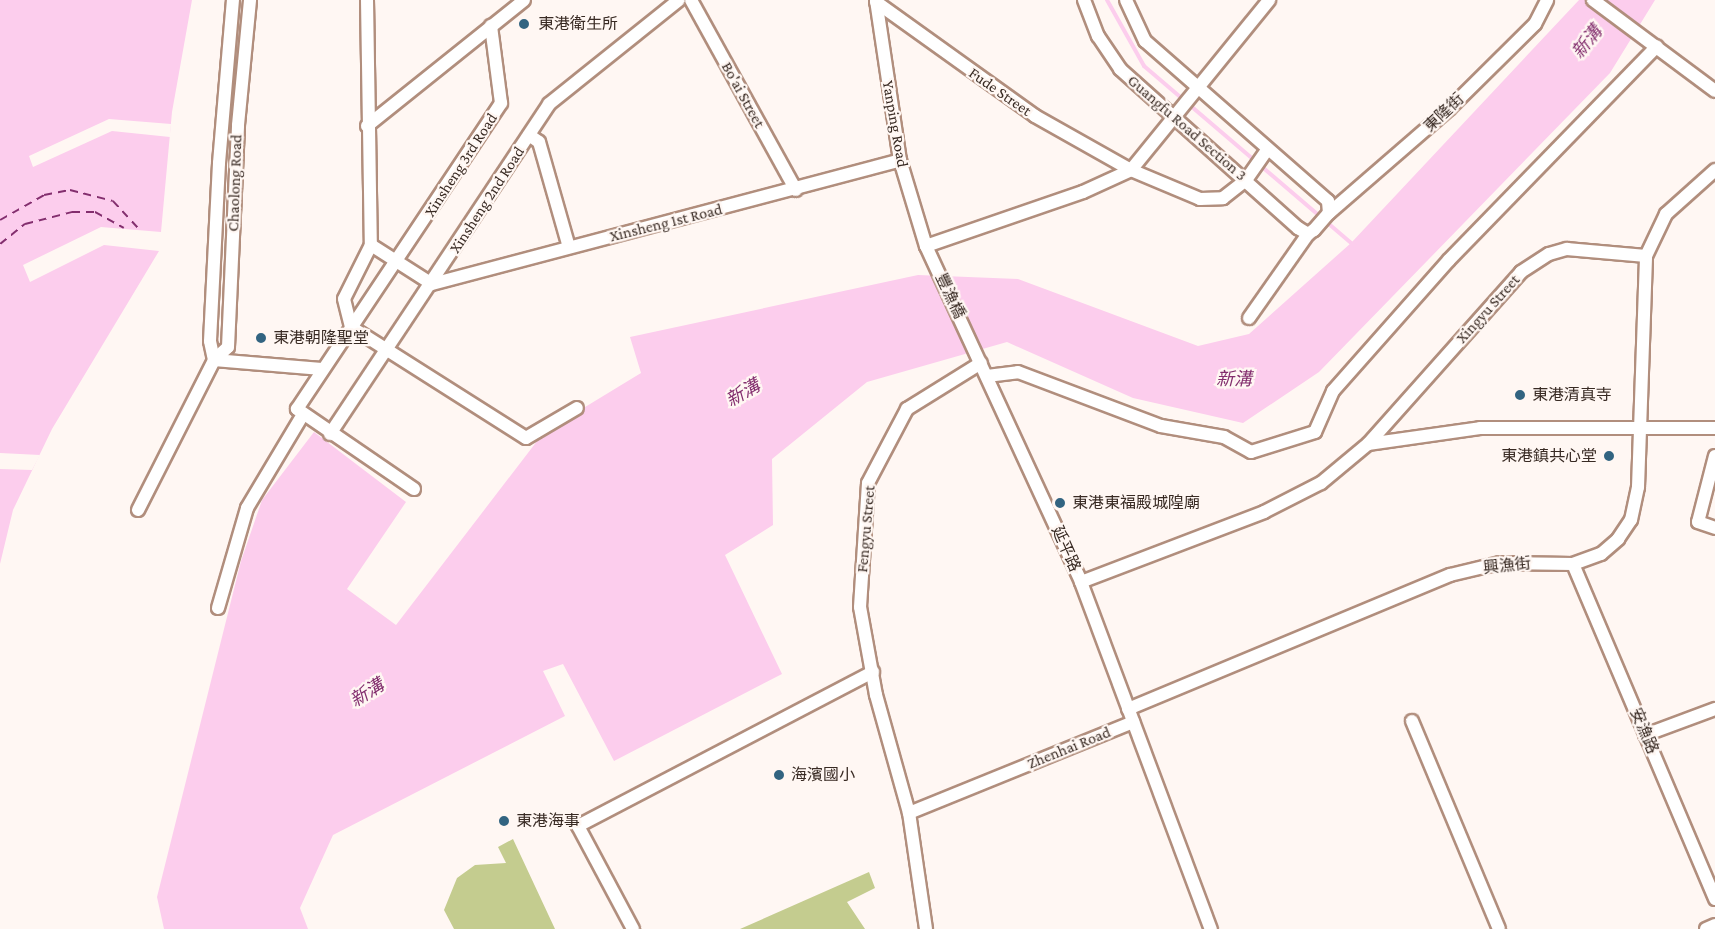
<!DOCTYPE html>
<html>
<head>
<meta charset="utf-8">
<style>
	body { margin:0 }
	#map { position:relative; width:1715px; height:929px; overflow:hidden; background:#fff7f3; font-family:"Crimson Pro","Noto Sans TC",serif }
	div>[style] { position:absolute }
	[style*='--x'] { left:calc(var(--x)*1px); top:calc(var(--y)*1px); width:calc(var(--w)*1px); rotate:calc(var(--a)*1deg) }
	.green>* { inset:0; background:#c4cc8f }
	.water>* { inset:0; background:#fccded }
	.pier>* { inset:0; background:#fff7f3 }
	.stream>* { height:4px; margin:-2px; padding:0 2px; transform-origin:2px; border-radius:2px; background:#fccded }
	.ferry>* { height:1.5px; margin-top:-0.75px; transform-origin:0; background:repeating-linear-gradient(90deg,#832e6e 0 8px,transparent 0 14px) }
	.roads { filter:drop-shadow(2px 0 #b18e7d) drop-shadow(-2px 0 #b18e7d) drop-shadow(0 2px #b18e7d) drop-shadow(0 -2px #b18e7d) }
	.minor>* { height:12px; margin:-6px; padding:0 6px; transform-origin:6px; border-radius:6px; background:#fff }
	.dots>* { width:16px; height:16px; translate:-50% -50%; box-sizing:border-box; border:3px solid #fff7f3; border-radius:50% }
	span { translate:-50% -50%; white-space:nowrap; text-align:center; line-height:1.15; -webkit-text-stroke:4.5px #fff7f3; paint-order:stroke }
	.poi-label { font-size:16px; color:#382a23 }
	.left { translate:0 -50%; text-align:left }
	.right { translate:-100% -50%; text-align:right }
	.street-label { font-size:16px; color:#382a23 }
	.water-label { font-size:18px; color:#832e6e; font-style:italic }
</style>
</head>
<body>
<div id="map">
	<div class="green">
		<i style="clip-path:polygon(513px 839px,555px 929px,454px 929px,444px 910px,457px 878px,475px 865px,506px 863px,498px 847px)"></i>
		<i style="clip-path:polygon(869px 872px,875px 888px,847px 902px,865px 929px,740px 929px)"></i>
	</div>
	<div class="water">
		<i style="clip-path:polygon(0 0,192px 0,172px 112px,161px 232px,101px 227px,23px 265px,30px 282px,104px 245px,159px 251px,52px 429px,13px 510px,0 564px)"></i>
		<i style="clip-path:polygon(1579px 0,1655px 0,1610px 73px,1319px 372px,1243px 423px,1133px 398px,1007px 342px,867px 382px,772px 459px,773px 525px,725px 555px,782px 674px,614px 761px,563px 664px,543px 671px,565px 716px,333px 835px,300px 908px,308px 929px,164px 929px,157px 897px,241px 561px,262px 500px,314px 432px,406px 502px,347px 589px,396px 625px,544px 432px,641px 373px,630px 337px,918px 275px,1018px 279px,1198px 346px,1249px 334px,1351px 243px)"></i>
	</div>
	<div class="pier">
		<i style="clip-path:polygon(109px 119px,171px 124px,170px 137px,112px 131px,33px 167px,29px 156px)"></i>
		<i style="clip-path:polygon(0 453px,40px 455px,32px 470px,0 469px)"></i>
	</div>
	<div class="stream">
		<i style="--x:1107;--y:0;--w:76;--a:60.7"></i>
		<i style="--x:1144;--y:66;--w:277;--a:40.5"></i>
	</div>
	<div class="ferry">
		<i style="--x:0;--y:220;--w:51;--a:-29.6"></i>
		<i style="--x:44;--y:195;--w:26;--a:-11"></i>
		<i style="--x:70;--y:190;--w:44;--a:14.3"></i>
		<i style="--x:113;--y:201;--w:38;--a:47"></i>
		<i style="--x:0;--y:244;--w:32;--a:-39"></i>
		<i style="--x:25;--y:224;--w:49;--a:-14.3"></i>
		<i style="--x:72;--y:212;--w:23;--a:0"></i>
		<i style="--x:95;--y:212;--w:33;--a:29"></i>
	</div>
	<div class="roads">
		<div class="minor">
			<i style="--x:367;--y:0;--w:245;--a:89.1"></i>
			<i style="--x:371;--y:245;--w:60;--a:116.6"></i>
			<i style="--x:344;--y:299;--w:29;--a:76"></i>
			<i style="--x:351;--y:327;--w:207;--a:32.4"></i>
			<i style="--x:526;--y:438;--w:59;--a:-30.5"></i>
			<i style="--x:691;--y:0;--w:217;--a:61.1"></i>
			<i style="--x:876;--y:0;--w:162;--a:81.5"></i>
			<i style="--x:900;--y:160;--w:90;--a:73.2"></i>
			<i style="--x:926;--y:246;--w:370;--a:65.2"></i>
			<i style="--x:1081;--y:582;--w:371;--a:69.5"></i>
			<i style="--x:1084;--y:0;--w:39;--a:69"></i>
			<i style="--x:1098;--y:36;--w:40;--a:56"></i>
			<i style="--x:1120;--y:69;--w:239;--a:41.8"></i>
			<i style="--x:1298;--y:228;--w:12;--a:31"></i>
			<i style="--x:1308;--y:234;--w:7;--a:-34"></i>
			<i style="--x:1314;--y:230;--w:23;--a:-49"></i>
			<i style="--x:1329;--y:213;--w:12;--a:-95"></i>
			<i style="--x:1328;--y:201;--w:243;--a:-138.8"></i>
			<i style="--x:1145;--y:41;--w:45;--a:-114.9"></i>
			<i style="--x:1593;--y:0;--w:152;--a:36.7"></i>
			<i style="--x:876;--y:2;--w:196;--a:35.6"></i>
			<i style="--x:1035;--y:116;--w:110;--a:29.4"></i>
			<i style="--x:1131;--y:170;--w:75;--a:22.8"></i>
			<i style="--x:1200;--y:199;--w:23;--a:-2"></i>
			<i style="--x:1223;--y:198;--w:29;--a:-38"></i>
			<i style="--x:1246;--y:180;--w:38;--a:-55"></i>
			<i style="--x:367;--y:126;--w:201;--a:-38.7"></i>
			<i style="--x:529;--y:135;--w:12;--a:35"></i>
			<i style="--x:539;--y:142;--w:109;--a:74.1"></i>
			<i style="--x:1329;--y:213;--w:159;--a:-40.9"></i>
			<i style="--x:1449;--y:109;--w:121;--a:-44.7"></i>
			<i style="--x:1535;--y:24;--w:27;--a:-63"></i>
			<i style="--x:371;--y:245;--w:72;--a:32.6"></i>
			<i style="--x:432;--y:284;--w:484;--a:-14.8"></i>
			<i style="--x:926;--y:246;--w:166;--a:-19"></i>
			<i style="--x:1083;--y:192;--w:53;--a:-24.6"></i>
			<i style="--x:1131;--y:170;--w:219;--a:-50.9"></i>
			<i style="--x:1249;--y:318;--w:103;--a:-54.9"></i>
			<i style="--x:214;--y:360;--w:19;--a:-102"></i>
			<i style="--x:210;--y:341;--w:178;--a:-87.1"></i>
			<i style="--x:219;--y:163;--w:164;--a:-85.1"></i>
			<i style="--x:214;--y:360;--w:108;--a:4.8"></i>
			<i style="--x:987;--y:376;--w:31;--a:-7"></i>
			<i style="--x:1018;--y:372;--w:153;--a:20.7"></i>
			<i style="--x:1161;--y:426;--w:64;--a:9.9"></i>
			<i style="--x:1224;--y:437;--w:31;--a:29"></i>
			<i style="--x:1251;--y:452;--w:67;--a:-17.4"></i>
			<i style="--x:1315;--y:432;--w:45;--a:-66.3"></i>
			<i style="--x:1333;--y:391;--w:175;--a:-48.5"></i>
			<i style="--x:1449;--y:260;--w:298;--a:-45.8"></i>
			<i style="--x:330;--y:434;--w:396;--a:-56.4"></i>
			<i style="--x:549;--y:104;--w:166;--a:-38.7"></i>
			<i style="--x:1368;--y:444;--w:113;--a:-8.1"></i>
			<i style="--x:1480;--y:428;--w:235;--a:0"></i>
			<i style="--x:1715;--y:456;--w:68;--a:104.4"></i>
			<i style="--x:1698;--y:522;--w:18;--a:19"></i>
			<i style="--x:414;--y:489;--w:142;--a:-145.6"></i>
			<i style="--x:297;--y:409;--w:368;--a:-56.3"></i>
			<i style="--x:501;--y:103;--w:78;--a:-97.4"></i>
			<i style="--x:138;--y:510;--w:168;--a:-63.1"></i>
			<i style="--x:214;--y:360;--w:19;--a:-43"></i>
			<i style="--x:228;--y:347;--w:222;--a:-87.4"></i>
			<i style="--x:238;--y:125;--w:126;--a:-84.5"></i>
			<i style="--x:1573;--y:564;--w:364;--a:67"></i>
			<i style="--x:1081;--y:582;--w:196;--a:-20.9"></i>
			<i style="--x:1264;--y:512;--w:64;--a:-27"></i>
			<i style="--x:1321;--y:483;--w:61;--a:-39.7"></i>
			<i style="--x:1368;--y:444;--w:230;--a:-48.3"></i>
			<i style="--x:1521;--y:272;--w:33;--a:-33"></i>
			<i style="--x:1549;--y:254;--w:19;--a:-16"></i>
			<i style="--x:1567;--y:249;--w:79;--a:5.1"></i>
			<i style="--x:218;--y:608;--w:104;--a:-73.8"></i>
			<i style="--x:247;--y:508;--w:107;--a:-59.1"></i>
			<i style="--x:1128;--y:709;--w:349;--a:-22.6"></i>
			<i style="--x:1450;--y:575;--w:51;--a:-13.5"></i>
			<i style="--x:1500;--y:563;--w:73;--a:0.8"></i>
			<i style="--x:1573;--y:564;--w:30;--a:-20"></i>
			<i style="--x:1601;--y:554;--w:23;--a:-41"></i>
			<i style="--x:1618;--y:539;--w:23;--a:-56"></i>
			<i style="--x:1631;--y:520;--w:34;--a:-78"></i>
			<i style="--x:1638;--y:487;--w:231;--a:-88"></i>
			<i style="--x:1646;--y:256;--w:47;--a:-64.5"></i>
			<i style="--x:1666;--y:214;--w:66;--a:-41.9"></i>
			<i style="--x:1412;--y:721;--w:225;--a:67.3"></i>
			<i style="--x:1645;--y:735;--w:75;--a:-20.4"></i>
			<i style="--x:909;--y:813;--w:123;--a:-105.6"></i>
			<i style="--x:876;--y:695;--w:89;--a:-100.3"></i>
			<i style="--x:860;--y:607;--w:124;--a:-86.3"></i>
			<i style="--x:868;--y:483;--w:84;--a:-62.2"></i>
			<i style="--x:907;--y:409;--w:87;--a:-31.9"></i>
			<i style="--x:633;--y:929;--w:117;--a:-118.1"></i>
			<i style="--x:578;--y:826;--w:333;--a:-27.6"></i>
			<i style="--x:926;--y:929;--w:117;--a:-98.3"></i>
			<i style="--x:909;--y:813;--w:242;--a:-22.1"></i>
			<i style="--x:1706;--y:929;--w:10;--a:-24"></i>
		</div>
	</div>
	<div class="dots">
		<i style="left:524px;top:24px;background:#326481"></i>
		<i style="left:261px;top:338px;background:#326481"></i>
		<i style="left:1520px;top:395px;background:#326481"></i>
		<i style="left:1609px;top:456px;background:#326481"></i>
		<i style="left:1060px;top:503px;background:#326481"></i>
		<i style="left:779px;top:775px;background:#326481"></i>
		<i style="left:504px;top:821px;background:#326481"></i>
	</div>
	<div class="poi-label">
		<span class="left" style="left:538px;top:24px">東港衛生所</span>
		<span class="left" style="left:273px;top:338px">東港朝隆聖堂</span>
		<span class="left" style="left:1532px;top:395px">東港清真寺</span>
		<span class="right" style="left:1597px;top:456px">東港鎮共心堂</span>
		<span class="left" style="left:1072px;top:503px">東港東福殿城隍廟</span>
		<span class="left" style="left:791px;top:775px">海濱國小</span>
		<span class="left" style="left:516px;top:821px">東港海事</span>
	</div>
	<div class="street-label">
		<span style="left:1000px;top:92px;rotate:35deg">Fude Street</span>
		<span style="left:743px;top:95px;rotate:61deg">Bo'ai Street</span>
		<span style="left:1444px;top:113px;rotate:-43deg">東隆街</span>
		<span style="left:895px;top:124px;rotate:80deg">Yanping Road</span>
		<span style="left:1187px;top:128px;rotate:41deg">Guangfu Road Section 3</span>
		<span style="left:461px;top:165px;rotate:-57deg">Xinsheng 3rd Road</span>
		<span style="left:235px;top:183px;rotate:-88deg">Chaolong Road</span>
		<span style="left:487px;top:200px;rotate:-57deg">Xinsheng 2nd Road</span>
		<span style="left:666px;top:223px;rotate:-14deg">Xinsheng 1st Road</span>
		<span style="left:950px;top:296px;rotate:65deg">豐漁橋</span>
		<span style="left:1488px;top:309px;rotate:-48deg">Xingyu Street</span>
		<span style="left:866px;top:529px;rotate:-85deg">Fengyu Street</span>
		<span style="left:1066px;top:549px;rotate:66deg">延平路</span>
		<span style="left:1507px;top:566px;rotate:-6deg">興漁街</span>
		<span style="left:1644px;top:731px;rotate:67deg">安漁路</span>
		<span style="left:1069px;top:748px;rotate:-22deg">Zhenhai Road</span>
	</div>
	<div class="water-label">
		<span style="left:1587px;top:42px;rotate:-51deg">新溝</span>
		<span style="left:1234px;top:379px">新溝</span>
		<span style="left:743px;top:393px;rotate:-30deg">新溝</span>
		<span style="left:367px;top:693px;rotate:-32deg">新溝</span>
	</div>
</div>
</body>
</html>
